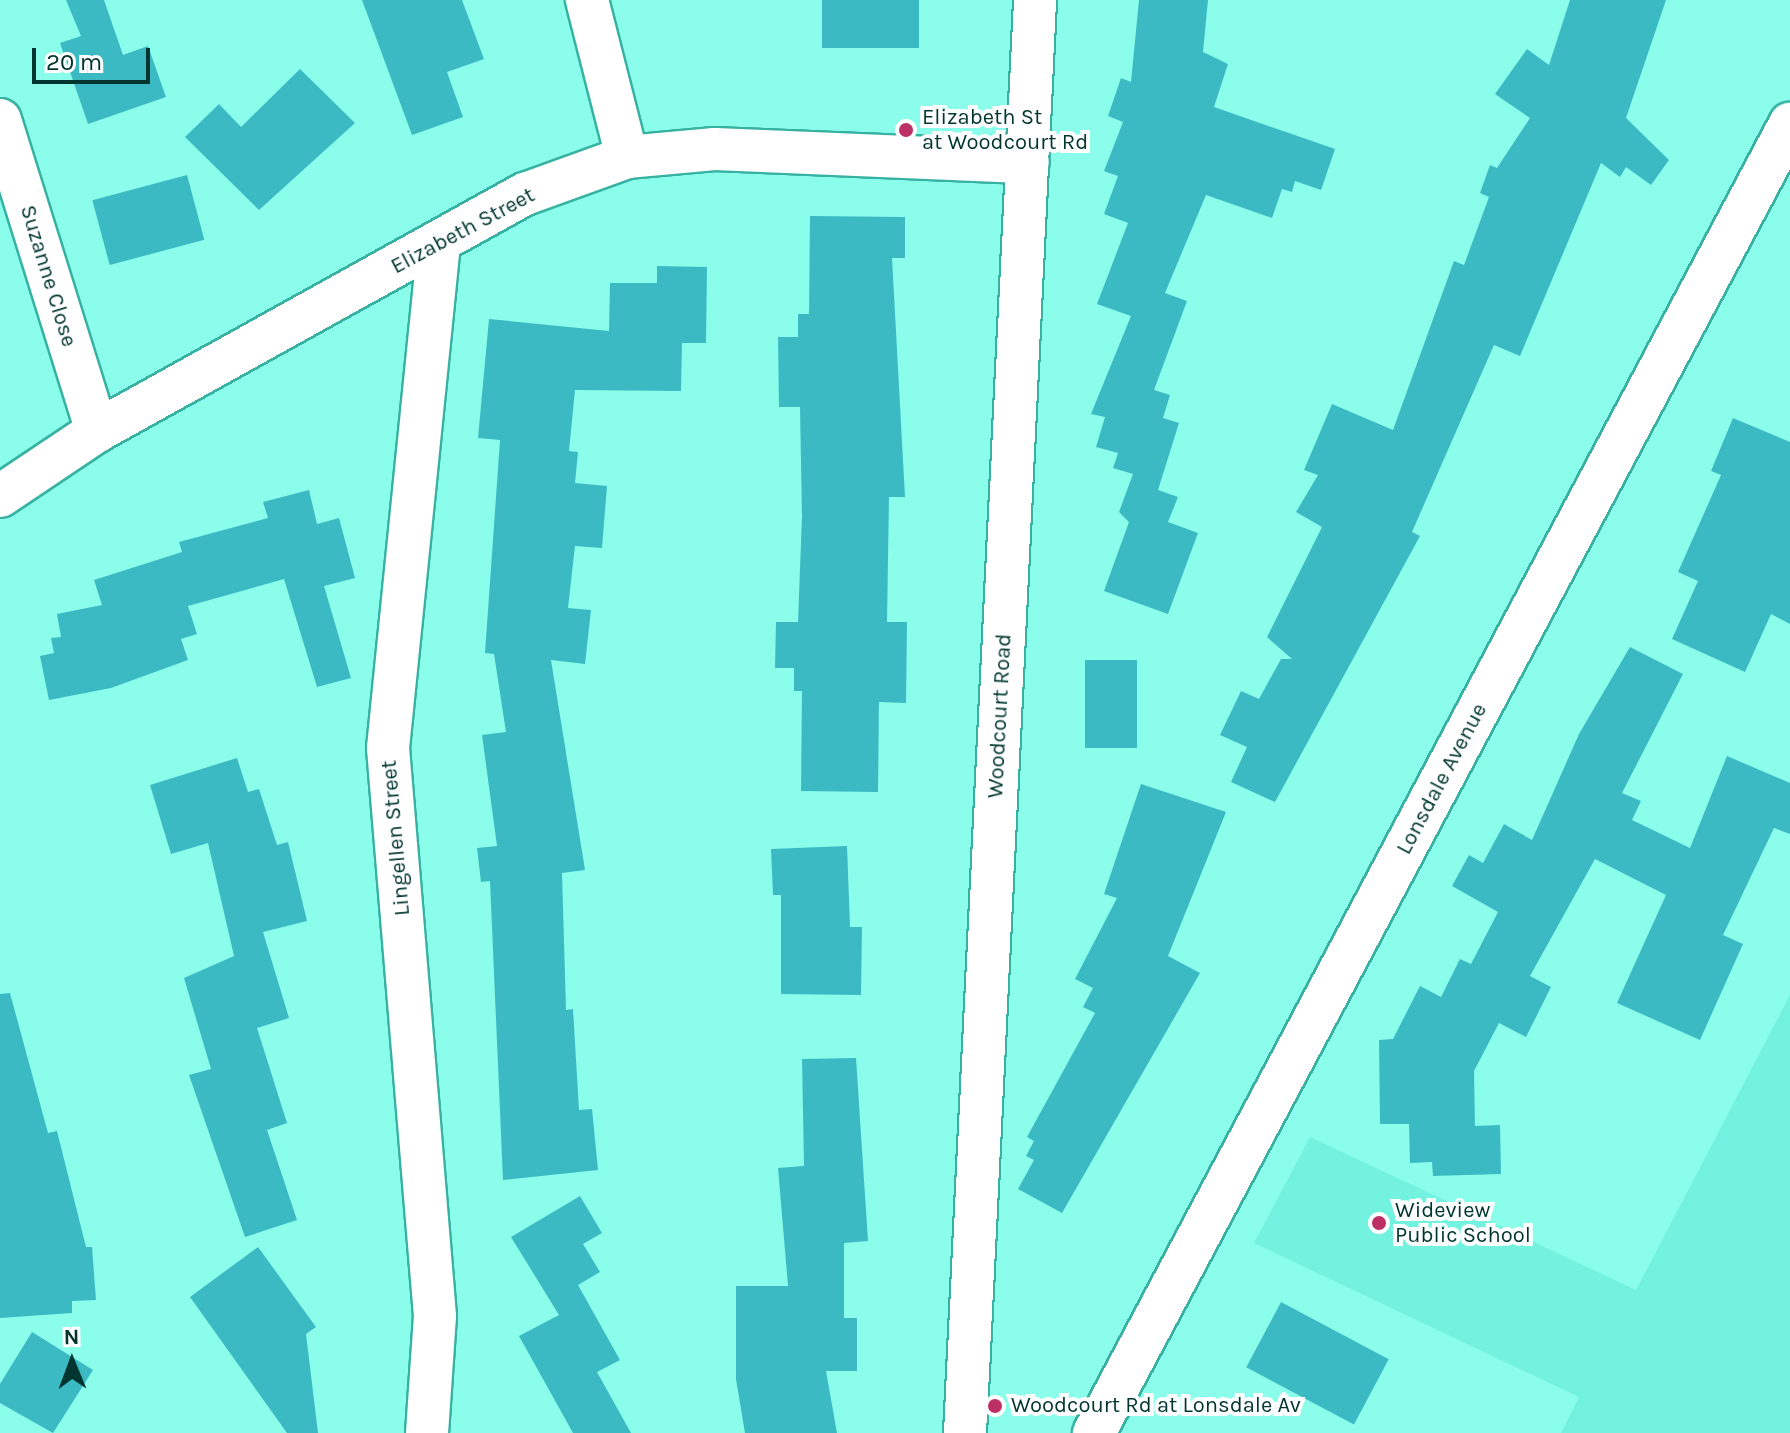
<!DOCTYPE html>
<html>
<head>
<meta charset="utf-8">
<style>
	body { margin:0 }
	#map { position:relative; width:1790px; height:1433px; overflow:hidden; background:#8bfdeb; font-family:Karla,sans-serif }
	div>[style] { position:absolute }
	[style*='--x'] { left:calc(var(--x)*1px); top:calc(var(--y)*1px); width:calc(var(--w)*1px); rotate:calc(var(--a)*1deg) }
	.built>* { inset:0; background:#73f2df }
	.building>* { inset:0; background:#3bbac4; transform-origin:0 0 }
	.roads { filter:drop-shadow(2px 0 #37b2a2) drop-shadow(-2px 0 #37b2a2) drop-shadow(0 2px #37b2a2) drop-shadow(0 -2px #37b2a2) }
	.minor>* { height:42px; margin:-21px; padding:0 21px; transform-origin:21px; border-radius:21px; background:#fff }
	.dots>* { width:22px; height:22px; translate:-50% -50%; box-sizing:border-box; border:4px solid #fff; border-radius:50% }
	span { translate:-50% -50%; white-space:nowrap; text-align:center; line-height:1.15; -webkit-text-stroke:8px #fff; paint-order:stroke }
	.poi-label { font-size:22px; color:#00362f }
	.left { translate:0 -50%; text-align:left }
	.street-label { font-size:22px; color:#00362f }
	.north { position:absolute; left:32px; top:1321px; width:80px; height:80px; -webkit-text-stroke:6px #fff; paint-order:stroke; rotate:359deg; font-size:22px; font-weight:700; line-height:32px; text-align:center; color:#00362f }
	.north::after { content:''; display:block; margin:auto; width:28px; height:36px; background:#00362f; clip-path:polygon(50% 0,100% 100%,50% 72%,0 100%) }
	.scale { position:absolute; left:32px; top:48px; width:118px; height:36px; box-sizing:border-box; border:4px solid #00362f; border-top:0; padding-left:10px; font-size:24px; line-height:28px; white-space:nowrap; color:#00362f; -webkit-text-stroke:6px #fff; paint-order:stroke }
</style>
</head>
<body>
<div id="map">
	<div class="built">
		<i style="clip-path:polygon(1790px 995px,1790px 1433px,1561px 1433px,1579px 1397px,1254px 1243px,1310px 1137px,1636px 1290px)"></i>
	</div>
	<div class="building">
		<i style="clip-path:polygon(66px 0,104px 0,123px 55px,148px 46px,166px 97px,88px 124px,60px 43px,81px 36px)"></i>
		<i style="clip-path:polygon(362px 0,462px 0,484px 59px,447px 72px,463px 117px,412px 135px)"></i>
		<i style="left:822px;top:0;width:97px;height:48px"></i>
		<i style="clip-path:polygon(1139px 0,1208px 0,1203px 52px,1228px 64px,1214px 107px,1335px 149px,1321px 190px,1295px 181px,1292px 192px,1282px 189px,1272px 218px,1206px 195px,1165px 293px,1187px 301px,1154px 390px,1170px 395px,1163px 418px,1179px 423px,1158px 490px,1178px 497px,1168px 522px,1198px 533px,1168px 614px,1104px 591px,1129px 522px,1119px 512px,1133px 474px,1113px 468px,1118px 453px,1096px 447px,1105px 417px,1091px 414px,1131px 316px,1097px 304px,1128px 223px,1104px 214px,1118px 176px,1104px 171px,1123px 122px,1108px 116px,1121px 78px,1131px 82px)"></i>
		<i style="clip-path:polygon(1570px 0,1666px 0,1626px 118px,1669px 160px,1651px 185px,1626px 167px,1620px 177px,1601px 163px,1520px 356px,1494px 345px,1412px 532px,1420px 536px,1275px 802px,1231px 782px,1247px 747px,1220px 735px,1241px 691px,1259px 699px,1281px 659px,1292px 659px,1267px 637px,1322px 527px,1296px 512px,1318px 475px,1304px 470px,1332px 404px,1393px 430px,1454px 261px,1464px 265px,1489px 197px,1480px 193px,1490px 165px,1497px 168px,1530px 118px,1495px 94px,1527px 49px,1549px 65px)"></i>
		<i style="clip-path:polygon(300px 69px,355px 123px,259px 210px,185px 137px,219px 104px,241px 127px)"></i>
		<i style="left:187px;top:175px;width:67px;height:98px;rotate:75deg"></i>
		<i style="clip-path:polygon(810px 216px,905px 217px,905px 258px,892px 258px,905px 497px,889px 497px,887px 622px,907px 622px,906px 703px,879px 702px,878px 792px,801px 791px,802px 691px,794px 691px,794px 668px,775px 668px,776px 622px,798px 622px,802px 516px,800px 407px,779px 407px,778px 337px,798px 337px,798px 314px,809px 314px)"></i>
		<i style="clip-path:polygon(657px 266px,707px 267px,706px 343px,682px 343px,681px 391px,575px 390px,569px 451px,578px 452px,575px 483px,607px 486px,602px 548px,575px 546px,568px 608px,591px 610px,585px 664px,551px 660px,585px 870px,562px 873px,566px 1010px,573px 1009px,579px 1110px,592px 1109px,598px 1170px,503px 1180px,490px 881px,481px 882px,477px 848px,497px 846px,482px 735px,506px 732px,494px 654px,485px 653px,500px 440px,478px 438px,489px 319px,609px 331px,610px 283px,657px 283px)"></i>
		<i style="clip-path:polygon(1733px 418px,1790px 442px,1790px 624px,1771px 614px,1745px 672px,1672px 639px,1698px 581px,1678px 572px,1721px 475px,1711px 471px)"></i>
		<i style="clip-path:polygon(309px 490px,317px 524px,339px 518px,355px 578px,324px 586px,351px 678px,317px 687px,284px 579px,188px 606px,197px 634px,181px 639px,188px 660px,111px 688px,49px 700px,40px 656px,54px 653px,51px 638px,61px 637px,57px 614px,102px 605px,94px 580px,182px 552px,179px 542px,268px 518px,263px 502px)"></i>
		<i style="clip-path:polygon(1630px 647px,1683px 674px,1622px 793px,1641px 801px,1632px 820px,1690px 848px,1727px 756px,1790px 783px,1790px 834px,1774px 828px,1723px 935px,1743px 944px,1700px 1040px,1617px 1003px,1666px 895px,1595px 859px,1530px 976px,1551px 987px,1526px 1037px,1499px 1023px,1474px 1071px,1475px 1126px,1500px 1125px,1501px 1174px,1433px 1176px,1432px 1162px,1410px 1163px,1409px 1124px,1380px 1124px,1379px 1040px,1393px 1039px,1420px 986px,1441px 997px,1460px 959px,1471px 964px,1498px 912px,1452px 886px,1469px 855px,1483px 863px,1504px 824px,1532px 840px,1579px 734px)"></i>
		<i style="left:1085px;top:660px;width:52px;height:88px"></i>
		<i style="clip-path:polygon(237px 758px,248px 792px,259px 789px,277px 845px,288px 842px,307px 921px,263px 932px,289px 1018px,257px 1028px,287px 1123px,267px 1130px,297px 1220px,245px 1237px,189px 1075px,211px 1069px,184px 978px,234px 956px,208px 843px,171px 854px,150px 785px)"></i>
		<i style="clip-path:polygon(1141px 784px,1226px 812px,1168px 956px,1200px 973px,1062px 1213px,1018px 1189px,1034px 1160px,1026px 1156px,1034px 1141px,1027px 1137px,1095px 1013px,1083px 1007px,1093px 988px,1075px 979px,1117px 898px,1104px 894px)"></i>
		<i style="clip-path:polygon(847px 846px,850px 927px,862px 927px,861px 995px,781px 994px,781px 895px,773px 895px,771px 849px)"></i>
		<i style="clip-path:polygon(10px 993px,48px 1133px,57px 1131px,86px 1247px,92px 1247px,96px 1300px,72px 1301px,72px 1313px,0 1318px,0 994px)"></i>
		<i style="clip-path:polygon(856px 1058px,868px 1241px,844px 1243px,844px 1318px,857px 1318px,857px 1371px,826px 1371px,837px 1433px,745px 1433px,736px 1379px,736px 1286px,788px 1286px,778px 1168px,804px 1166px,802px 1059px)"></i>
		<i style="clip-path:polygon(580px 1196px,602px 1233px,583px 1244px,600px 1272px,578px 1285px,620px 1360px,597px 1372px,631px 1433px,573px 1433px,519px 1336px,559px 1315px,511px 1237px)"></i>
		<i style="clip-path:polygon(258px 1247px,316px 1327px,306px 1334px,318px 1433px,287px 1433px,190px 1297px)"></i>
		<i style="left:1281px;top:1302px;width:122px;height:74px;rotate:28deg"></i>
		<i style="clip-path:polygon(32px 1332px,93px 1370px,53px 1433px,0 1403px,0 1384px)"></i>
	</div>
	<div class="roads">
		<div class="minor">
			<i style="--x:587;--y:0;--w:162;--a:75.7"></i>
			<i style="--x:0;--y:120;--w:326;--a:72.7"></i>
			<i style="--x:0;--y:496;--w:117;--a:-33.8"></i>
			<i style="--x:97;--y:431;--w:489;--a:-29"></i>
			<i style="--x:525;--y:194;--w:109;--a:-19.9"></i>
			<i style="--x:627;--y:157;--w:88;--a:-5.2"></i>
			<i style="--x:715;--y:149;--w:313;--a:2.4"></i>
			<i style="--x:427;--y:1433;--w:117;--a:-86.1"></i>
			<i style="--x:435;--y:1316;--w:570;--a:-94.73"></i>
			<i style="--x:388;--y:748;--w:508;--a:-84.23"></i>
			<i style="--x:965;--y:1433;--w:1435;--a:-87.2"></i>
			<i style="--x:1094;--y:1433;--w:1483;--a:-62"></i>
		</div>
	</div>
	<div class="dots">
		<i style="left:906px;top:130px;background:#bc3065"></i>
		<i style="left:1379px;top:1223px;background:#bc3065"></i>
		<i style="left:995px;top:1406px;background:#bc3065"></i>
	</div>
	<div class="poi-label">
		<span class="left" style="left:922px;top:130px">Elizabeth St<br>at Woodcourt Rd</span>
		<span class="left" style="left:1395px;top:1223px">Wideview<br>Public School</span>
		<span class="left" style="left:1011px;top:1406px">Woodcourt Rd at Lonsdale Av</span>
	</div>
	<div class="street-label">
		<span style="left:463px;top:231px;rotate:-28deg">Elizabeth Street</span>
		<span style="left:48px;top:276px;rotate:73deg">Suzanne Close</span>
		<span style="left:1000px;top:716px;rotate:-87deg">Woodcourt Road</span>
		<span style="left:1442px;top:779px;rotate:-62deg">Lonsdale Avenue</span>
		<span style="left:396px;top:838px;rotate:-95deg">Lingellen Street</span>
	</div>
	<div class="north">N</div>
	<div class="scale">20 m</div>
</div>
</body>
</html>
